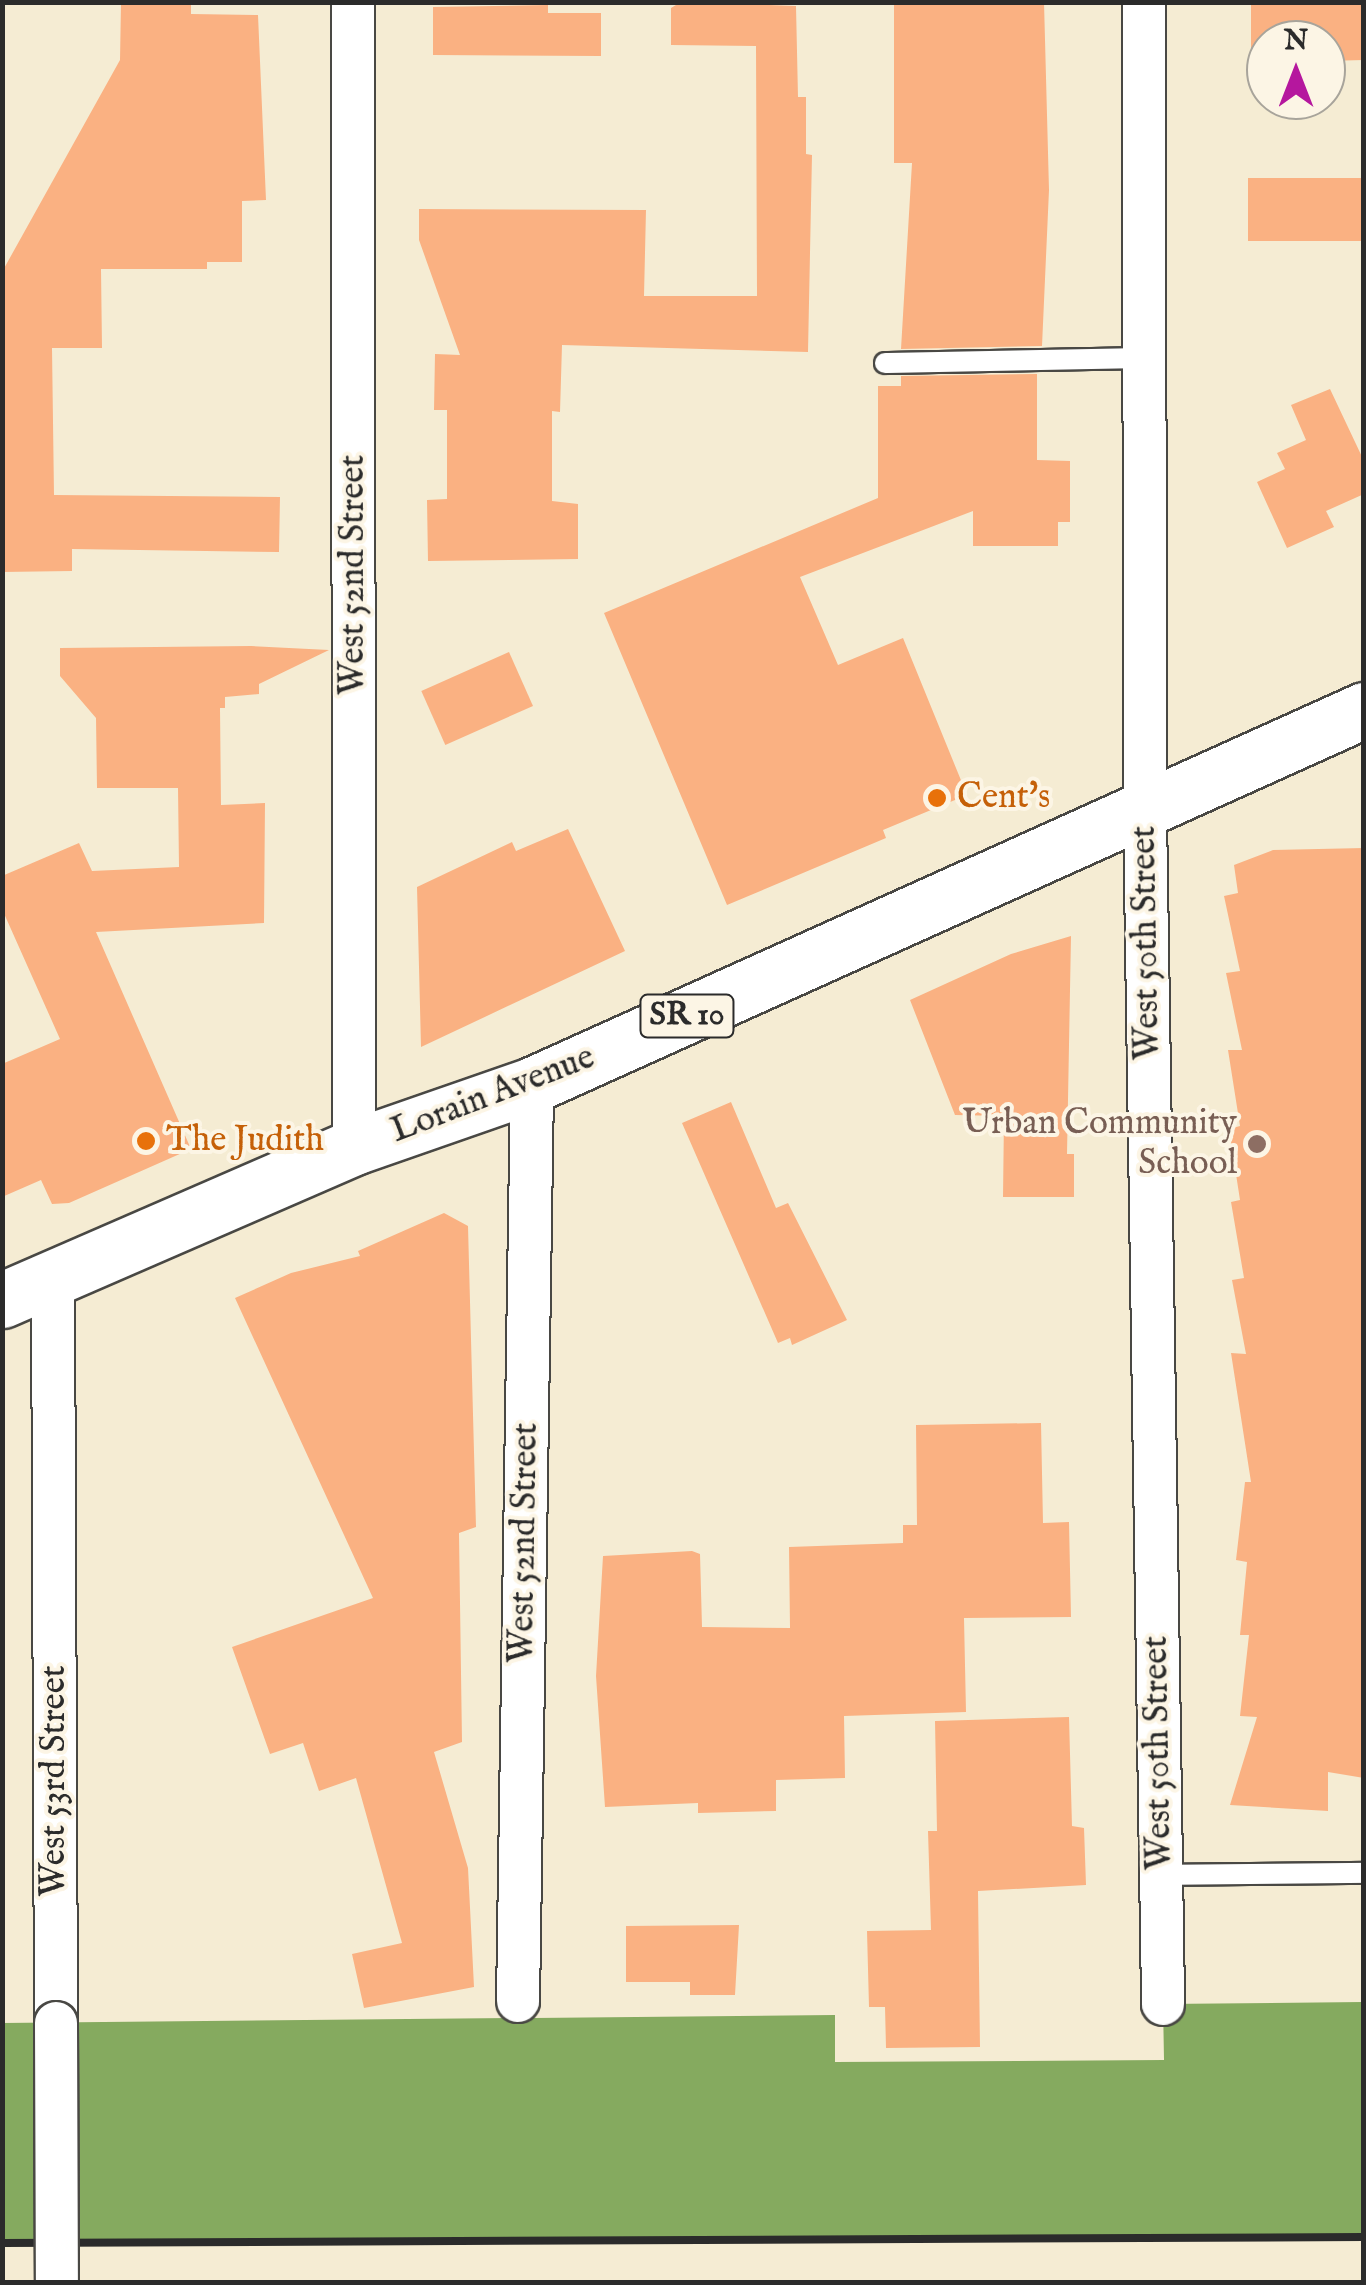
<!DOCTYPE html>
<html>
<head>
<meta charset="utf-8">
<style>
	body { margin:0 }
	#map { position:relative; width:1366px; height:2285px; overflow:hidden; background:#f5ecd3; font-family:"IM FELL English",serif }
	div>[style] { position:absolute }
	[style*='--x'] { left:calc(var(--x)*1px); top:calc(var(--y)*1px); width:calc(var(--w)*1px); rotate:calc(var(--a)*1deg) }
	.forest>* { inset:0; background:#85aa5f }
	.building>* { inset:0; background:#fab182; transform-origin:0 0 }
	.roads { filter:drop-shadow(2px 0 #494844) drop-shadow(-2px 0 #494844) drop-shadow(0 2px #494844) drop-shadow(0 -2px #494844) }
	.lane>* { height:20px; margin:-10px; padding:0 10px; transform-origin:10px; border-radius:10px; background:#fff }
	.street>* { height:42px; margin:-21px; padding:0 21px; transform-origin:21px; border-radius:21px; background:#fff }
	.primary>* { height:55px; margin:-27.5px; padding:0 27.5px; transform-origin:27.5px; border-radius:27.5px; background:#fff }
	.rail>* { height:8px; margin:-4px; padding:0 4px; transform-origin:4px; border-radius:4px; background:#2b2b2b }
	.bridges { filter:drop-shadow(2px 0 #494844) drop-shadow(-2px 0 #494844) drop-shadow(0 2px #494844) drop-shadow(0 -2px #494844) }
	.street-bridge>* { height:42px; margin:-21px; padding:0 21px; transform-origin:21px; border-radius:21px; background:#fff }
	.dots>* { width:28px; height:28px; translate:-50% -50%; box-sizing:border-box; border:5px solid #fcf5e5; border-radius:50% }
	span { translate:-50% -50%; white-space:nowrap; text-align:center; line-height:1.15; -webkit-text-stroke:8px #fcf5e5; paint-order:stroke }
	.shield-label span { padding:2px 8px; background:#fcf5e5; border:2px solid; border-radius:8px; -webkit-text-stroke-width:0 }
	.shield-label { font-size:32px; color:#2b2b2b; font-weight:700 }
	.street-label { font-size:35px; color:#2b2b2b }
	.food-label { font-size:35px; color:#c56008 }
	.left { translate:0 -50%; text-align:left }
	.education-label { font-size:35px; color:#785e54 }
	.right { translate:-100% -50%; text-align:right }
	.frame { position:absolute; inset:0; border:5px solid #2b2b2b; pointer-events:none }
	.north { position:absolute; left:1246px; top:20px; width:100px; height:100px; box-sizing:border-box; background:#fcf5e5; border:2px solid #a8a49b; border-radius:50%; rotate:0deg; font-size:28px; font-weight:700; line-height:40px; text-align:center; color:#2b2b2b }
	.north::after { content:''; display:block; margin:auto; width:35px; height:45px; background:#b5179e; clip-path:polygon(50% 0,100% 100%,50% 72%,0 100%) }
</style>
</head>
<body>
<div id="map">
	<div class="forest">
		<i style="clip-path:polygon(1363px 2002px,1363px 2237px,3px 2243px,2px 2023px,835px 2015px,835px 2062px,1164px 2060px,1163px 2004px)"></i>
	</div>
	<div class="building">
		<i style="clip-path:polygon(681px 2px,796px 6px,798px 97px,806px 97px,806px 154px,812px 155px,808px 352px,562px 345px,560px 412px,552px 411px,552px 501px,578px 504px,578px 559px,428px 561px,427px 500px,447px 499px,447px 410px,434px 410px,435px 354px,460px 355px,419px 240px,419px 209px,646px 210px,644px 296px,757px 296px,756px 46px,671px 45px,671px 8px)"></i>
		<i style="clip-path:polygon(894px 2px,1044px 2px,1049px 190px,1042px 346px,901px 349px,912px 163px,894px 163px)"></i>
		<i style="clip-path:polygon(121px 3px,191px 4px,191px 14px,258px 15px,266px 200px,242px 201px,242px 262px,207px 262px,207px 269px,101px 269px,102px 348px,52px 348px,54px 495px,280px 497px,279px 552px,72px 549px,72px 571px,2px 572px,2px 272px,120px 60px)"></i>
		<i style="clip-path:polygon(1251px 3px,1364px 3px,1364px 60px,1326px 61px,1326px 40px,1266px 40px,1266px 62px,1251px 58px)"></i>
		<i style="clip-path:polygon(548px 5px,548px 13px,601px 13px,601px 56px,433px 55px,433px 7px)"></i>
		<i style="left:1364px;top:178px;width:63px;height:116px;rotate:90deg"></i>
		<i style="clip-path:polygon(1037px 374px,1037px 460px,1070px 461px,1070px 522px,1058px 522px,1058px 546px,973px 546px,973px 511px,800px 577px,838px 665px,903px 638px,967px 795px,883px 830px,886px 838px,727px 905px,604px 613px,878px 498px,878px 386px,901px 386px,901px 376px)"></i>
		<i style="clip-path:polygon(1330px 389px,1364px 461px,1364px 494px,1326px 511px,1334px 527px,1287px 548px,1257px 482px,1285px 469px,1277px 453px,1306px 440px,1291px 405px)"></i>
		<i style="clip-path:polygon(251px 646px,329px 650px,259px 684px,259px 694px,225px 697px,225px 708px,220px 708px,221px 805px,265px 803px,264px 923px,96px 932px,191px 1149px,69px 1203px,52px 1204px,41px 1180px,2px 1197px,2px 1064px,60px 1039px,2px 909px,2px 876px,79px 843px,92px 871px,179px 867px,178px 788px,97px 788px,96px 718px,60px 676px,60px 648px)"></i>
		<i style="left:509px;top:652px;width:59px;height:96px;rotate:66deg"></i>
		<i style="clip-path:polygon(568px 829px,625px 951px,421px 1047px,417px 887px,512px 842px,516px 851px)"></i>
		<i style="clip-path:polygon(1364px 848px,1364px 1778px,1328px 1772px,1328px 1811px,1230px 1805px,1257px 1717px,1240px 1716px,1249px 1635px,1240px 1635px,1247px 1562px,1236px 1560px,1245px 1482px,1251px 1482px,1231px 1353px,1246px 1354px,1232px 1280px,1244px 1278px,1231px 1202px,1240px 1200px,1229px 1129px,1240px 1126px,1228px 1050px,1242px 1050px,1226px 973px,1240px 971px,1224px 896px,1238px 893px,1234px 865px,1273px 850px)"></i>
		<i style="clip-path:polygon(1071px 936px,1067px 1154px,1074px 1154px,1074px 1197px,1003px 1197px,1004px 1116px,955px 1115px,910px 1000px,1011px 954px)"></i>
		<i style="clip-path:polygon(731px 1102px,776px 1208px,788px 1203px,847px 1320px,792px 1345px,790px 1338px,778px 1343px,682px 1123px)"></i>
		<i style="clip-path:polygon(444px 1213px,468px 1226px,476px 1527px,459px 1533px,462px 1742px,434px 1752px,468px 1868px,474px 1987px,364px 2008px,352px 1954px,402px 1943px,356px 1778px,319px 1791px,303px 1743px,270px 1754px,232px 1647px,373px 1598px,235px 1298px,291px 1273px,360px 1256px,358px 1251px)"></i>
		<i style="clip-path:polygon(1041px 1423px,1043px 1523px,1069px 1522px,1071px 1617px,964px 1618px,966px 1712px,844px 1716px,845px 1778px,776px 1780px,776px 1811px,698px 1813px,698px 1803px,605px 1807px,596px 1676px,603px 1556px,692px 1551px,700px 1554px,702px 1627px,790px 1628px,789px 1547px,903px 1543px,903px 1525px,917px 1525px,916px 1425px)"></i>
		<i style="clip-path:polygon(1069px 1717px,1072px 1826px,1084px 1828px,1086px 1885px,978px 1891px,980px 2047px,886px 2048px,885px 2007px,869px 2007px,867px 1931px,931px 1930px,928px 1831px,937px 1831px,935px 1721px)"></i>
		<i style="clip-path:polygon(739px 1925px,735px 1995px,690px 1995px,690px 1982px,626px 1982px,626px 1926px)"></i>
	</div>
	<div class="roads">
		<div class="lane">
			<i style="--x:885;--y:363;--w:260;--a:-1.1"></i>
			<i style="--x:1161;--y:1875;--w:203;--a:-0.6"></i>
		</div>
		<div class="street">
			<i style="--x:353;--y:2;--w:1145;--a:89.95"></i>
			<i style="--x:1144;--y:2;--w:811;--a:89.93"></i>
			<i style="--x:1145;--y:813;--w:1191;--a:89.13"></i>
			<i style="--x:53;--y:1279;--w:744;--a:89.77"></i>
			<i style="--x:518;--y:2001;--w:916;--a:-89.12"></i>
		</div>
		<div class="primary">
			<i style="--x:2;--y:1300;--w:384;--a:-23.5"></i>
			<i style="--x:354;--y:1147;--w:188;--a:-19.2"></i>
			<i style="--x:532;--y:1085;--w:913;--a:-24.26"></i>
		</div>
	</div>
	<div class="rail">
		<i style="--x:2;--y:2243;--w:1362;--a:-0.25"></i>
	</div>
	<div class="bridges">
		<div class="street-bridge">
			<i style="--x:56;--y:2023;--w:259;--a:89.8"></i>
		</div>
	</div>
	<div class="dots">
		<i style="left:937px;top:798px;background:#e8710a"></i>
		<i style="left:146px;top:1141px;background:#e8710a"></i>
		<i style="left:1257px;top:1144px;background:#8d6e63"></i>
	</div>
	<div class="shield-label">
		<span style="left:687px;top:1016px">SR 10</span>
	</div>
	<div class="street-label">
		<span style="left:354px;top:575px;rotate:-90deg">West 52nd Street</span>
		<span style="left:1147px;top:943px;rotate:-91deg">West 50th Street</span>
		<span style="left:493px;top:1095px;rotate:-21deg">Lorain Avenue</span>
		<span style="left:525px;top:1543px;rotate:-89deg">West 52nd Street</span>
		<span style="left:1159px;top:1753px;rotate:-91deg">West 50th Street</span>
		<span style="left:55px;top:1781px;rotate:-90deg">West 53rd Street</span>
	</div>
	<div class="food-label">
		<span class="left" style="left:957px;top:798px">Cent's</span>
		<span class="left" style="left:166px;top:1141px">The Judith</span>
	</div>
	<div class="education-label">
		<span class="right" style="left:1237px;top:1144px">Urban Community<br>School</span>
	</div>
	<div class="frame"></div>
	<div class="north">N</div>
</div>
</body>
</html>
